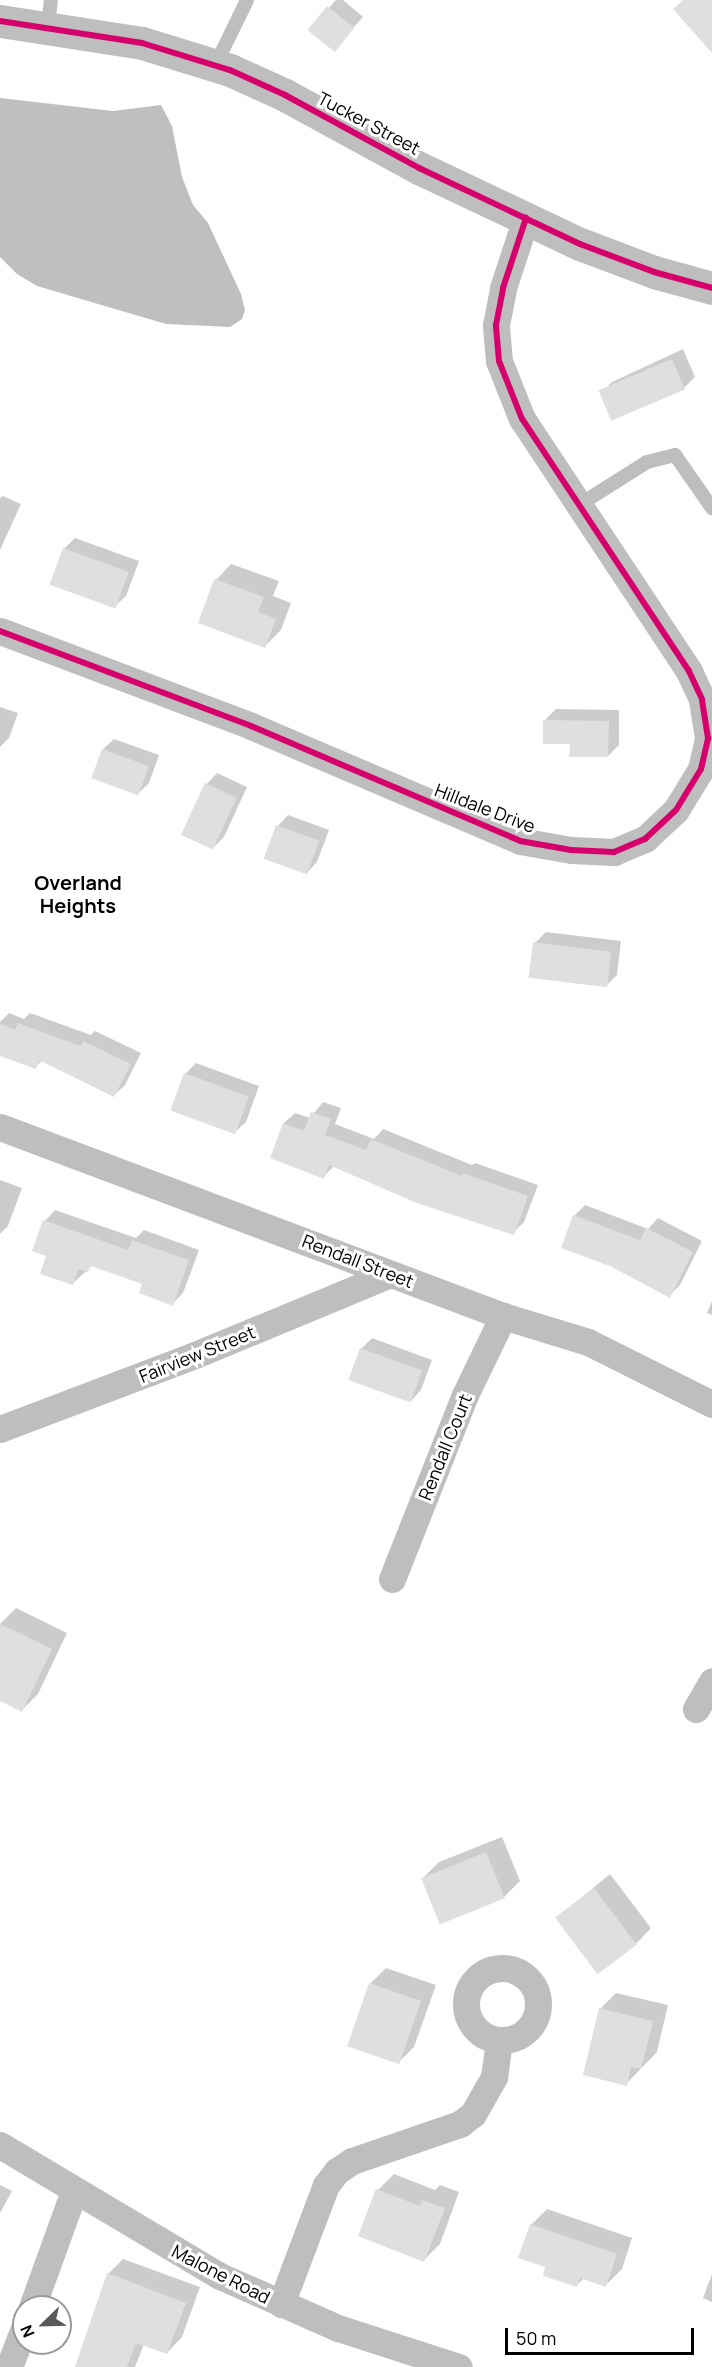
<!DOCTYPE html>
<html>
<head>
<meta charset="utf-8">
<style>
	body { margin:0 }
	#map { position:relative; width:712px; height:2367px; overflow:hidden; background:#fff; font-family:Manrope,sans-serif }
	div>[style] { position:absolute }
	[style*='--x'] { left:calc(var(--x)*1px); top:calc(var(--y)*1px); width:calc(var(--w)*1px); rotate:calc(var(--a)*1deg) }
	.water>* { inset:0; background:#bfbfbf }
	.shadow>* { inset:0; background:#0003 }
	.building>* { inset:0; background:#dfdfdf; transform-origin:0 0 }
	.service>* { height:14px; margin:-7px; padding:0 7px; transform-origin:7px; border-radius:7px; background:#bebebe }
	.minor>* { height:27px; margin:-13.5px; padding:0 13.5px; transform-origin:13.5px; border-radius:13.5px; background:#bebebe }
	.minor>.ring { margin:-13.5px; padding:0; box-sizing:content-box; background:none; border:27px solid #bebebe; border-radius:50% }
	.tertiary>* { height:33px; margin:-16.5px; padding:0 16.5px; transform-origin:16.5px; border-radius:16.5px; background:#bebebe }
	.cycleway>* { height:6px; margin:-3px; padding:0 3px; transform-origin:3px; border-radius:3px; background:#d6006c }
	span { translate:-50% -50%; white-space:nowrap; text-align:center; line-height:1.15; -webkit-text-stroke:6px #fff; paint-order:stroke }
	.street-label { font-size:18px; color:#000 }
	.neighbourhood-label { font-size:20px; color:#000; font-weight:700 }
	.north { position:absolute; left:12px; top:2295px; width:60px; height:60px; box-sizing:border-box; background:#fff; border:2px solid #999; border-radius:50%; rotate:247deg; font-size:16px; font-weight:700; line-height:24px; text-align:center; color:#000 }
	.north::after { content:''; display:block; margin:auto; width:21px; height:27px; background:#595959; clip-path:polygon(50% 0,100% 100%,50% 72%,0 100%) }
	.scale { position:absolute; left:505px; top:2328px; width:189px; height:27px; box-sizing:border-box; border:3px solid #000; border-top:0; padding-left:8px; font-size:18px; line-height:21px; white-space:nowrap; color:#000; -webkit-text-stroke:4px #fff; paint-order:stroke }
</style>
</head>
<body>
<div id="map">
	<div class="water">
		<i style="clip-path:polygon(0 98px,113px 111px,161px 105px,172px 126px,182px 177px,193px 205px,208px 223px,241px 294px,245px 310px,242px 319px,230px 327px,166px 324px,37px 286px,17px 274px,0 257px)"></i>
	</div>
	<div class="shadow">
		<i style="clip-path:polygon(336px 0,343px 0,363px 17px,333px 50px,309px 30px)"></i>
		<i style="clip-path:polygon(683px 349px,695px 377px,684px 388px,601px 393px,612px 382px)"></i>
		<i style="clip-path:polygon(3px 496px,21px 504px,0 550px,0 498px)"></i>
		<i style="clip-path:polygon(75px 538px,139px 561px,126px 596px,115px 606px,64px 549px)"></i>
		<i style="clip-path:polygon(231px 564px,279px 581px,273px 596px,291px 603px,281px 630px,265px 646px,216px 580px)"></i>
		<i style="clip-path:polygon(0 707px,18px 713px,9px 738px,0 747px)"></i>
		<i style="clip-path:polygon(556px 709px,619px 710px,619px 745px,608px 756px,545px 720px)"></i>
		<i style="clip-path:polygon(114px 739px,159px 755px,149px 783px,138px 794px,103px 749px)"></i>
		<i style="clip-path:polygon(217px 773px,247px 787px,224px 837px,213px 848px,207px 784px)"></i>
		<i style="clip-path:polygon(288px 815px,329px 830px,317px 862px,307px 873px,278px 826px)"></i>
		<i style="clip-path:polygon(546px 932px,621px 941px,617px 975px,606px 986px,535px 943px)"></i>
		<i style="clip-path:polygon(9px 1013px,24px 1019px,30px 1013px,91px 1035px,95px 1031px,141px 1053px,125px 1085px,114px 1095px,43px 1060px,35px 1067px,0 1055px,0 1022px)"></i>
		<i style="clip-path:polygon(196px 1063px,259px 1086px,246px 1122px,235px 1132px,185px 1074px)"></i>
		<i style="clip-path:polygon(323px 1102px,341px 1108px,335px 1124px,374px 1139px,383px 1129px,472px 1165px,475px 1163px,538px 1185px,524px 1222px,513px 1233px,335px 1165px,323px 1177px,272px 1158px,284px 1123px,295px 1113px,310px 1118px)"></i>
		<i style="clip-path:polygon(0 1180px,22px 1188px,8px 1226px,0 1234px)"></i>
		<i style="clip-path:polygon(585px 1205px,648px 1229px,658px 1218px,702px 1241px,680px 1285px,669px 1296px,574px 1216px)"></i>
		<i style="clip-path:polygon(55px 1210px,136px 1238px,144px 1230px,199px 1250px,183px 1293px,172px 1304px,144px 1283px,93px 1265px,72px 1284px,48px 1256px,45px 1221px)"></i>
		<i style="clip-path:polygon(712px 1301px,712px 1315px,707px 1313px)"></i>
		<i style="clip-path:polygon(372px 1338px,432px 1360px,421px 1390px,411px 1401px,361px 1349px)"></i>
		<i style="clip-path:polygon(16px 1608px,67px 1633px,38px 1694px,22px 1710px,0 1700px,0 1624px)"></i>
		<i style="clip-path:polygon(502px 1837px,520px 1881px,504px 1897px,423px 1878px,439px 1862px)"></i>
		<i style="clip-path:polygon(610px 1874px,651px 1928px,636px 1944px,557px 1918px)"></i>
		<i style="clip-path:polygon(386px 1968px,436px 1985px,414px 2047px,398px 2063px,370px 1984px)"></i>
		<i style="clip-path:polygon(616px 1993px,668px 2005px,657px 2052px,626px 2084px,600px 2009px)"></i>
		<i style="clip-path:polygon(394px 2174px,435px 2190px,440px 2185px,459px 2192px,440px 2244px,424px 2260px,378px 2190px)"></i>
		<i style="clip-path:polygon(0 2185px,12px 2191px,0 2213px)"></i>
		<i style="clip-path:polygon(547px 2209px,632px 2238px,622px 2269px,606px 2285px,584px 2278px,576px 2286px,547px 2266px,531px 2225px)"></i>
		<i style="clip-path:polygon(123px 2259px,200px 2287px,182px 2337px,167px 2353px,144px 2344px,135px 2367px,76px 2367px,108px 2274px)"></i>
		<i style="clip-path:polygon(712px 2274px,712px 2302px,703px 2298px)"></i>
	</div>
	<div class="building">
		<i style="clip-path:polygon(683px 0,712px 0,712px 53px,673px 9px)"></i>
		<i style="left:327px;top:6px;width:35px;height:31px;rotate:39deg"></i>
		<i style="left:672px;top:359px;width:33px;height:80px;rotate:67deg"></i>
		<i style="left:63px;top:548px;width:70px;height:39px;rotate:20deg"></i>
		<i style="clip-path:polygon(214px 579px,264px 597px,258px 612px,276px 619px,265px 648px,198px 623px)"></i>
		<i style="clip-path:polygon(543px 720px,609px 721px,608px 757px,569px 757px,570px 744px,543px 744px)"></i>
		<i style="left:102px;top:749px;width:50px;height:31px;rotate:20deg"></i>
		<i style="left:205px;top:783px;width:35px;height:57px;rotate:25deg"></i>
		<i style="left:276px;top:825px;width:46px;height:36px;rotate:20deg"></i>
		<i style="left:533px;top:942px;width:79px;height:36px;rotate:7deg"></i>
		<i style="clip-path:polygon(18px 1023px,80px 1046px,83px 1041px,131px 1064px,114px 1097px,39px 1060px,36px 1069px,0 1056px,0 1024px,15px 1030px)"></i>
		<i style="left:184px;top:1073px;width:69px;height:40px;rotate:20deg"></i>
		<i style="clip-path:polygon(311px 1112px,331px 1119px,325px 1135px,366px 1150px,371px 1139px,462px 1176px,463px 1173px,528px 1196px,514px 1235px,417px 1203px,329px 1165px,324px 1179px,270px 1158px,283px 1123px,304px 1131px)"></i>
		<i style="clip-path:polygon(573px 1215px,640px 1240px,646px 1228px,693px 1252px,670px 1298px,610px 1266px,561px 1248px)"></i>
		<i style="clip-path:polygon(43px 1220px,128px 1250px,132px 1240px,189px 1260px,173px 1306px,139px 1293px,142px 1284px,91px 1266px,88px 1272px,78px 1269px,73px 1285px,40px 1274px,46px 1256px,32px 1251px)"></i>
		<i style="left:360px;top:1348px;width:66px;height:34px;rotate:20deg"></i>
		<i style="clip-path:polygon(0 1624px,52px 1649px,22px 1712px,0 1701px)"></i>
		<i style="left:486px;top:1852px;width:50px;height:70px;rotate:68deg"></i>
		<i style="left:594px;top:1888px;width:71px;height:49px;rotate:53deg"></i>
		<i style="left:369px;top:1983px;width:55px;height:67px;rotate:19deg"></i>
		<i style="clip-path:polygon(599px 2008px,653px 2021px,641px 2069px,631px 2067px,627px 2086px,583px 2075px)"></i>
		<i style="clip-path:polygon(376px 2189px,420px 2206px,422px 2200px,445px 2208px,424px 2262px,358px 2236px)"></i>
		<i style="clip-path:polygon(530px 2224px,617px 2254px,606px 2287px,580px 2278px,577px 2287px,543px 2276px,545px 2267px,518px 2258px)"></i>
		<i style="clip-path:polygon(107px 2273px,186px 2303px,167px 2354px,136px 2343px,127px 2367px,75px 2367px)"></i>
	</div>
	<div class="service">
		<i style="--x:48;--y:27;--w:27;--a:-84"></i>
		<i style="--x:215;--y:66;--w:73;--a:-64.1"></i>
		<i style="--x:579;--y:505;--w:80;--a:-32.3"></i>
		<i style="--x:647;--y:462;--w:29;--a:-14"></i>
		<i style="--x:675;--y:455;--w:65;--a:55.1"></i>
	</div>
	<div class="minor">
		<i style="--x:0;--y:631;--w:268;--a:20.7"></i>
		<i style="--x:251;--y:726;--w:293;--a:23.1"></i>
		<i style="--x:520;--y:841;--w:52;--a:10"></i>
		<i style="--x:571;--y:850;--w:43;--a:2.7"></i>
		<i style="--x:614;--y:852;--w:34;--a:-23"></i>
		<i style="--x:645;--y:839;--w:42;--a:-43.1"></i>
		<i style="--x:676;--y:810;--w:48;--a:-58.6"></i>
		<i style="--x:701;--y:769;--w:32;--a:-77"></i>
		<i style="--x:708;--y:738;--w:39;--a:-99"></i>
		<i style="--x:702;--y:699;--w:31;--a:-115"></i>
		<i style="--x:689;--y:671;--w:302;--a:-123.5"></i>
		<i style="--x:522;--y:419;--w:62;--a:-111.6"></i>
		<i style="--x:499;--y:361;--w:36;--a:-95"></i>
		<i style="--x:496;--y:325;--w:38;--a:-79"></i>
		<i style="--x:503;--y:288;--w:74;--a:-71.8"></i>
		<i style="--x:0;--y:1127;--w:537;--a:20.59"></i>
		<i style="--x:503;--y:1316;--w:89;--a:17"></i>
		<i style="--x:588;--y:1342;--w:139;--a:26.6"></i>
		<i style="--x:0;--y:1429;--w:209;--a:-20.8"></i>
		<i style="--x:195;--y:1355;--w:212;--a:-22.5"></i>
		<i style="--x:392;--y:1579;--w:198;--a:-68.4"></i>
		<i style="--x:465;--y:1395;--w:88;--a:-64.3"></i>
		<i style="--x:696;--y:1709;--w:32;--a:-60"></i>
		<i class="ring" style="left:466px;top:1968px;width:45px;height:45px"></i>
		<i style="--x:0;--y:2145;--w:256;--a:30.8"></i>
		<i style="--x:220;--y:2276;--w:129;--a:23.8"></i>
		<i style="--x:338;--y:2328;--w:127;--a:17.9"></i>
		<i style="--x:281;--y:2304;--w:127;--a:-69.3"></i>
		<i style="--x:326;--y:2185;--w:18;--a:-52"></i>
		<i style="--x:337;--y:2171;--w:18;--a:-34"></i>
		<i style="--x:352;--y:2161;--w:114;--a:-18.9"></i>
		<i style="--x:460;--y:2124;--w:16;--a:-38"></i>
		<i style="--x:473;--y:2114;--w:43;--a:-60.4"></i>
		<i style="--x:494;--y:2077;--w:37;--a:-82"></i>
		<i style="--x:32;--y:2307;--w:123;--a:-70.1"></i>
		<i style="--x:9;--y:2367;--w:42;--a:-69"></i>
	</div>
	<div class="tertiary">
		<i style="--x:0;--y:21;--w:144;--a:8.8"></i>
		<i style="--x:142;--y:43;--w:92;--a:17.1"></i>
		<i style="--x:230;--y:70;--w:60;--a:24.4"></i>
		<i style="--x:285;--y:95;--w:153;--a:28.6"></i>
		<i style="--x:419;--y:168;--w:178;--a:25.3"></i>
		<i style="--x:580;--y:244;--w:79;--a:20.7"></i>
		<i style="--x:654;--y:272;--w:60;--a:15.4"></i>
	</div>
	<div class="cycleway">
		<i style="--x:0;--y:21;--w:144;--a:8.8"></i>
		<i style="--x:142;--y:43;--w:92;--a:17.1"></i>
		<i style="--x:230;--y:70;--w:60;--a:24.4"></i>
		<i style="--x:285;--y:95;--w:153;--a:28.6"></i>
		<i style="--x:419;--y:168;--w:178;--a:25.3"></i>
		<i style="--x:580;--y:244;--w:79;--a:20.7"></i>
		<i style="--x:654;--y:272;--w:60;--a:15.4"></i>
		<i style="--x:0;--y:631;--w:268;--a:20.7"></i>
		<i style="--x:251;--y:726;--w:293;--a:23.1"></i>
		<i style="--x:520;--y:841;--w:52;--a:10"></i>
		<i style="--x:571;--y:850;--w:43;--a:2.7"></i>
		<i style="--x:614;--y:852;--w:34;--a:-23"></i>
		<i style="--x:645;--y:839;--w:42;--a:-43.1"></i>
		<i style="--x:676;--y:810;--w:48;--a:-58.6"></i>
		<i style="--x:701;--y:769;--w:32;--a:-77"></i>
		<i style="--x:708;--y:738;--w:39;--a:-99"></i>
		<i style="--x:702;--y:699;--w:31;--a:-115"></i>
		<i style="--x:689;--y:671;--w:302;--a:-123.5"></i>
		<i style="--x:522;--y:419;--w:62;--a:-111.6"></i>
		<i style="--x:499;--y:361;--w:36;--a:-95"></i>
		<i style="--x:496;--y:325;--w:38;--a:-79"></i>
		<i style="--x:503;--y:288;--w:74;--a:-71.8"></i>
	</div>
	<div class="street-label">
		<span style="left:369px;top:123px;rotate:28deg">Tucker Street</span>
		<span style="left:485px;top:808px;rotate:21deg">Hilldale Drive</span>
		<span style="left:358px;top:1261px;rotate:21deg">Rendall Street</span>
		<span style="left:197px;top:1354px;rotate:-22deg">Fairview Street</span>
		<span style="left:445px;top:1447px;rotate:-68deg">Rendall Court</span>
		<span style="left:221px;top:2274px;rotate:27deg">Malone Road</span>
	</div>
	<div class="neighbourhood-label">
		<span style="left:78px;top:894px">Overland<br>Heights</span>
	</div>
	<div class="north">N</div>
	<div class="scale">50 m</div>
</div>
</body>
</html>
